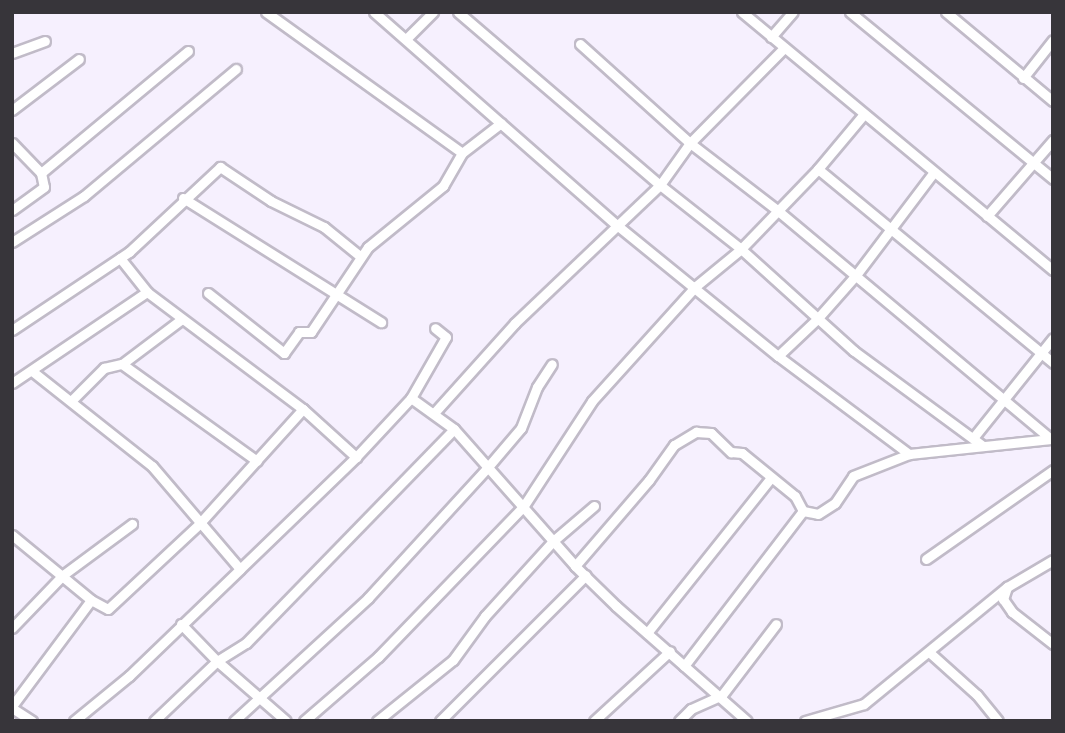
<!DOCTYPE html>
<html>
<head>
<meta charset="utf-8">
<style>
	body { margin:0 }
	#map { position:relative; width:1065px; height:733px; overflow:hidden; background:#f6f0fe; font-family:"Alegreya Sans",sans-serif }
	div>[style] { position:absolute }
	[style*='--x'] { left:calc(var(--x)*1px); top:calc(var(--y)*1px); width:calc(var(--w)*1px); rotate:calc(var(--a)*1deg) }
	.roads { filter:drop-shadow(2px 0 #c1bbc8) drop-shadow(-2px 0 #c1bbc8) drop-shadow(0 2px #c1bbc8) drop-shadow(0 -2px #c1bbc8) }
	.street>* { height:9px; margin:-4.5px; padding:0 4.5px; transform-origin:4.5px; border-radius:4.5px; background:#fff }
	span { translate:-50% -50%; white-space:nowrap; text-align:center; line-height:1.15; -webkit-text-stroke:5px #fff; paint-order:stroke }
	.frame { position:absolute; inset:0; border:14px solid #37353a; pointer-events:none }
</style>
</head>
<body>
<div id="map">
	<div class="roads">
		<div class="street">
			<i style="--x:266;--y:12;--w:241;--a:35.7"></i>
			<i style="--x:374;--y:12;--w:325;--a:41.3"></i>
			<i style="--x:618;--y:226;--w:206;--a:39.1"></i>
			<i style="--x:778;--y:356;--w:164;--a:36.8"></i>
			<i style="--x:458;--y:12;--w:266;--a:40.6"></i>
			<i style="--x:660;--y:185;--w:103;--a:38.3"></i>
			<i style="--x:741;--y:249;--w:152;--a:42.1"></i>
			<i style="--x:854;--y:351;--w:160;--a:36.4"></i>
			<i style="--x:742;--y:12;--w:404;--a:39.7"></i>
			<i style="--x:850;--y:12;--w:263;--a:39.4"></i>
			<i style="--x:946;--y:12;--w:139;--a:39.8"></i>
			<i style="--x:771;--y:37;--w:33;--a:-49"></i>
			<i style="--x:407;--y:38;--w:37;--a:-45"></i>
			<i style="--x:580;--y:44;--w:148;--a:42"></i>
			<i style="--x:690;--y:143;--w:110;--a:37.6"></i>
			<i style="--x:777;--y:210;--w:356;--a:39.9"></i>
			<i style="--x:12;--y:53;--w:35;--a:-20"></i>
			<i style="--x:1023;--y:78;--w:48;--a:-51.7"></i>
			<i style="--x:12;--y:110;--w:84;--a:-37.3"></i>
			<i style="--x:864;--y:114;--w:72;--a:129.9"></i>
			<i style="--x:818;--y:169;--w:305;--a:39.5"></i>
			<i style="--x:12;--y:143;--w:42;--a:46"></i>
			<i style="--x:41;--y:173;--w:14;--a:78"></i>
			<i style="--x:44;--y:187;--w:39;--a:144"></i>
			<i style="--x:41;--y:173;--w:191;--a:-39.7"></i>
			<i style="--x:183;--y:198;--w:234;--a:32.1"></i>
			<i style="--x:987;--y:216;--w:101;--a:-49"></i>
			<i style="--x:12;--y:242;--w:85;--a:-32.6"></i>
			<i style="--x:84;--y:196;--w:198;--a:-39.9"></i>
			<i style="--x:120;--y:258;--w:43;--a:51.5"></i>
			<i style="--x:147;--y:292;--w:195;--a:36.9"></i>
			<i style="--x:303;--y:409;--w:72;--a:42.2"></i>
			<i style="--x:208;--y:293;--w:97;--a:38.3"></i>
			<i style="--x:284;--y:353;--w:26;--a:-54"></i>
			<i style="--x:299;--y:332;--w:12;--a:0"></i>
			<i style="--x:311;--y:332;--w:102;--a:-56.2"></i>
			<i style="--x:368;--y:247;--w:97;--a:-39.1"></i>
			<i style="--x:443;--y:186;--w:38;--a:-60"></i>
			<i style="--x:462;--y:153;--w:49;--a:-37.6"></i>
			<i style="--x:12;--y:330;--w:141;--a:-33.7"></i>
			<i style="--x:129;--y:252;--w:125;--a:-43"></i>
			<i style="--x:220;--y:167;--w:61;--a:33.7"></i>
			<i style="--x:271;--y:201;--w:59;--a:26.1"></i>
			<i style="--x:324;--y:227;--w:46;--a:38.9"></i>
			<i style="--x:778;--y:356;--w:55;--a:-43.5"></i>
			<i style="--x:818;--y:318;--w:57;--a:-48.5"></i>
			<i style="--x:856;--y:275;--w:129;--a:-52.9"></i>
			<i style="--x:122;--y:364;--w:166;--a:35.7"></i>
			<i style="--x:32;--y:371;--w:153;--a:38.4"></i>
			<i style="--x:152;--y:466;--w:135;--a:49.5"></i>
			<i style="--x:12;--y:383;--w:163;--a:-34"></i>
			<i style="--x:411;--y:398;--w:70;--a:-60.2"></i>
			<i style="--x:446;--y:337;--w:14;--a:-141"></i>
			<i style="--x:71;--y:401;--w:47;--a:-45"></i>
			<i style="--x:104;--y:368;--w:18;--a:-13"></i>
			<i style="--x:122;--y:364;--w:75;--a:-36.9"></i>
			<i style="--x:434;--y:413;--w:121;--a:-48"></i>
			<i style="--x:515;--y:323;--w:200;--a:-43.6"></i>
			<i style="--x:660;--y:185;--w:52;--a:-54.5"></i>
			<i style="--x:690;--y:143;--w:134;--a:-45.3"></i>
			<i style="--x:973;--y:438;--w:128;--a:-51.3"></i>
			<i style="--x:12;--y:535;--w:102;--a:39.4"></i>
			<i style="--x:926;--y:559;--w:155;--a:-35"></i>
			<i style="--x:1053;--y:560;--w:53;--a:149.6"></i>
			<i style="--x:1007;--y:587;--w:13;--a:108"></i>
			<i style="--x:1003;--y:599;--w:16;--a:55"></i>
			<i style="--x:1012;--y:612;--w:52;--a:38"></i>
			<i style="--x:575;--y:566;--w:113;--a:-49.3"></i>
			<i style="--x:649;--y:480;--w:43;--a:-54.5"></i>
			<i style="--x:674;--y:445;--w:26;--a:-31"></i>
			<i style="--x:696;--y:432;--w:15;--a:4"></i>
			<i style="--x:711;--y:433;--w:28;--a:44"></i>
			<i style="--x:731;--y:452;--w:11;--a:5"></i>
			<i style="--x:742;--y:453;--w:68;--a:39.1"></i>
			<i style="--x:795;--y:496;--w:17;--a:62"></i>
			<i style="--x:803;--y:511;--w:15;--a:11"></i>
			<i style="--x:818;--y:514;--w:20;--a:-33"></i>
			<i style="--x:835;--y:503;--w:32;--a:-56"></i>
			<i style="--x:853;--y:476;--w:60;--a:-21.4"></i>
			<i style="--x:909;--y:454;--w:143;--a:-6"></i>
			<i style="--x:181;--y:624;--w:52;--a:45.8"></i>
			<i style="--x:217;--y:661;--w:91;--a:41"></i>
			<i style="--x:12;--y:628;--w:74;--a:-46.1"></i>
			<i style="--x:63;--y:575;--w:86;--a:-36.5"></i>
			<i style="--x:647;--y:633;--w:197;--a:-51.4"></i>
			<i style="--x:929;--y:652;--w:64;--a:41.9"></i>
			<i style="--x:977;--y:695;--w:33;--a:51"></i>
			<i style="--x:684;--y:666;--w:195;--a:-52.5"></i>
			<i style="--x:12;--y:706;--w:132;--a:-53.3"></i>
			<i style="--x:91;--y:600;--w:19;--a:28"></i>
			<i style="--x:108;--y:609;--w:125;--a:-43"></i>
			<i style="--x:199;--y:524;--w:155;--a:-47.9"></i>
			<i style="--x:12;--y:708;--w:24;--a:33"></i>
			<i style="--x:74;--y:721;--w:71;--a:-39.3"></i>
			<i style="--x:129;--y:676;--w:154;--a:-43.9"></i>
			<i style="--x:240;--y:569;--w:161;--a:-44"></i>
			<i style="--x:356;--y:457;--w:81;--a:-47"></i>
			<i style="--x:411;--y:398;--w:53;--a:35.8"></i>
			<i style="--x:454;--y:429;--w:183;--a:48.5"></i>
			<i style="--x:575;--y:566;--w:57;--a:44.3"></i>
			<i style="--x:616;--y:606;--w:174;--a:41.3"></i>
			<i style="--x:154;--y:721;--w:87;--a:-43.6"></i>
			<i style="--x:217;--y:661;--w:34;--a:-32"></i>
			<i style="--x:246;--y:643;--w:298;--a:-45.8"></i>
			<i style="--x:234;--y:721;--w:182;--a:-42.5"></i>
			<i style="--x:368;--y:598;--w:176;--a:-47.5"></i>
			<i style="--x:487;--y:468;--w:52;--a:-49.6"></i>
			<i style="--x:521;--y:428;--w:44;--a:-68.7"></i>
			<i style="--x:537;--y:387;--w:27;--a:-57"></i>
			<i style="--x:304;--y:721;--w:98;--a:-40.9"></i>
			<i style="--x:378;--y:657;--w:209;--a:-46"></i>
			<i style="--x:523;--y:507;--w:126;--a:-56.9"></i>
			<i style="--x:592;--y:401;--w:155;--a:-47.9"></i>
			<i style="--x:696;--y:286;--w:58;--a:-39.4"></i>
			<i style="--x:741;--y:249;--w:111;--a:-46.1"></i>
			<i style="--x:377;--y:721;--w:97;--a:-38.8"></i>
			<i style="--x:453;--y:660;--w:54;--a:-54"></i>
			<i style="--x:485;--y:616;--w:101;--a:-47.8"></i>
			<i style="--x:553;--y:541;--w:54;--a:-40.5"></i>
			<i style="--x:440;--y:721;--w:206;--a:-45"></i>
			<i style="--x:594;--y:721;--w:103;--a:-42.6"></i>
			<i style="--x:679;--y:721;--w:17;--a:-45"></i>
			<i style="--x:691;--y:709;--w:34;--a:-24"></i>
			<i style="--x:722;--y:695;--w:89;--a:-52.7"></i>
			<i style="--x:805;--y:721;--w:61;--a:-16.1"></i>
			<i style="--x:864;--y:704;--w:185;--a:-39.3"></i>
		</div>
	</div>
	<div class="frame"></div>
</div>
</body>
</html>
